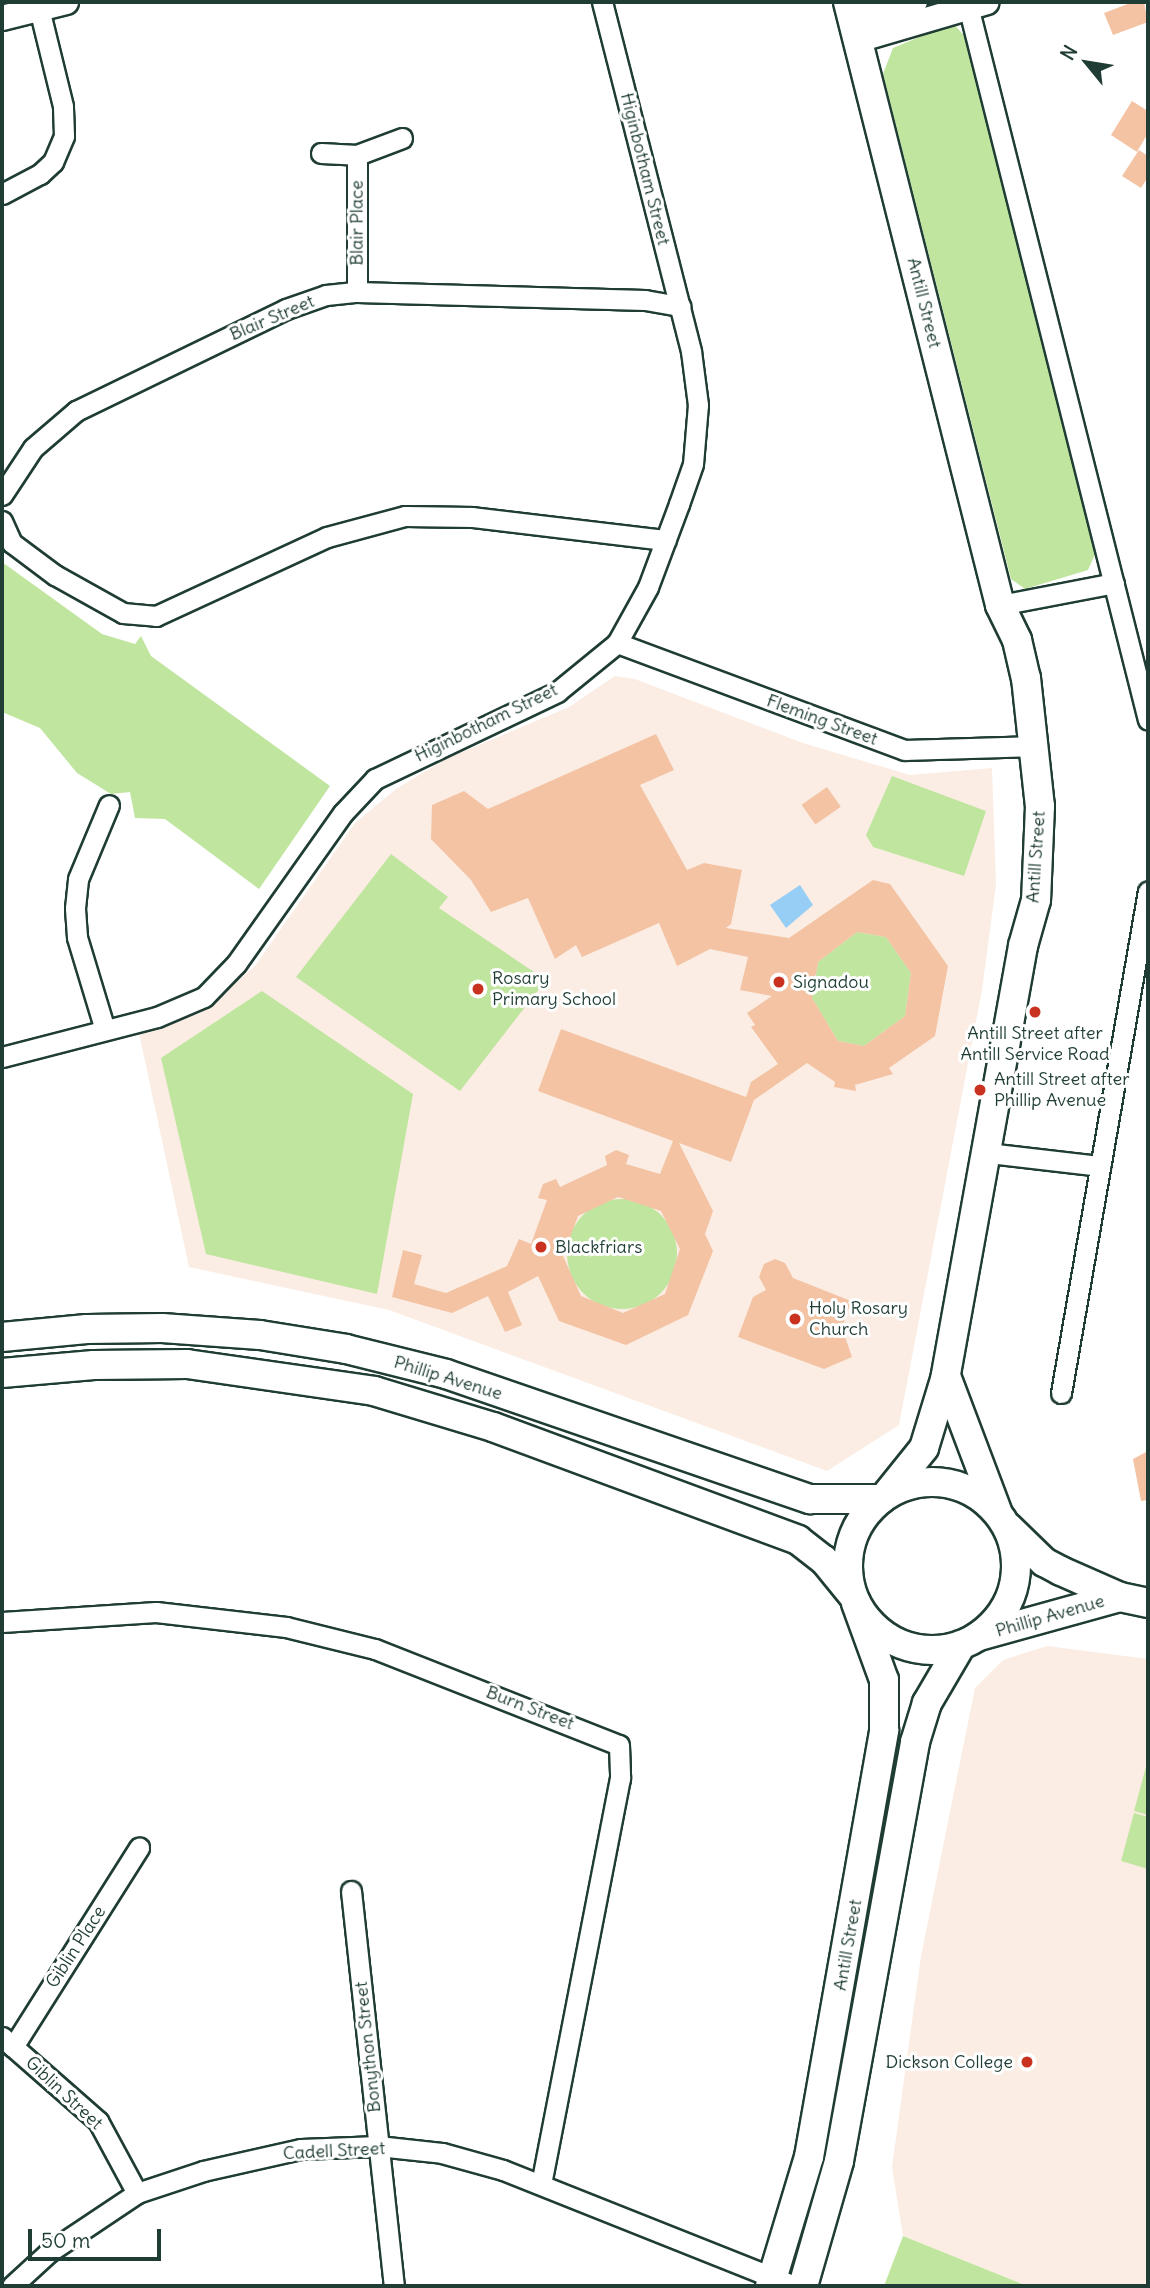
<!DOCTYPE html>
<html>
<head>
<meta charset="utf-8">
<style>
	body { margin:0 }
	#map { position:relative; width:1150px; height:2288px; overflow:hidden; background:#fff; font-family:Delius,sans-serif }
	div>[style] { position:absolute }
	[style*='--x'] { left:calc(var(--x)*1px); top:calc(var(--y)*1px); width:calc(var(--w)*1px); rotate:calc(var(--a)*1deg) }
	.built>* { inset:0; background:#fbede3 }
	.green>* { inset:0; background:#c0e59f }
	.round { border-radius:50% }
	.water>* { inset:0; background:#96cef5 }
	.building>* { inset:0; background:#f3c3a3; transform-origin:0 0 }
	.roads { filter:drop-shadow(2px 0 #1f3d34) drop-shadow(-2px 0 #1f3d34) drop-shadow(0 2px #1f3d34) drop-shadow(0 -2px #1f3d34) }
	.minor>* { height:19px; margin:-9.5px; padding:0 9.5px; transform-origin:9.5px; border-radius:9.5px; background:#fff }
	.tertiary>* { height:24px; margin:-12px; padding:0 12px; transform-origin:12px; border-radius:12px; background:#fff }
	.secondary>* { height:28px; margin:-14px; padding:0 14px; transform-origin:14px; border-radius:14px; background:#fff }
	.secondary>.ring { margin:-14px; padding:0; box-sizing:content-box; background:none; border:28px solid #fff; border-radius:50% }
	.dots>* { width:19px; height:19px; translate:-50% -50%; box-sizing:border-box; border:4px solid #fff; border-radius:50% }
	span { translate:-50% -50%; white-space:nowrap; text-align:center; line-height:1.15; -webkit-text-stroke:6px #fff; paint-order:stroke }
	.street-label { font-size:18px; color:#1f3d34 }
	.poi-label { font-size:18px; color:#1f3d34 }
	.left { translate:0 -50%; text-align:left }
	.right { translate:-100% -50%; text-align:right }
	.frame { position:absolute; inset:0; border:4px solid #1f3d34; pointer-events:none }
	.north { position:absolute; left:1052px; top:28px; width:70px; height:70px; -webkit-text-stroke:5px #fff; paint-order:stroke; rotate:300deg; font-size:19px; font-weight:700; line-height:28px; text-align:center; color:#1f3d34 }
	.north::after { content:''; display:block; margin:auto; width:24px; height:32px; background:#1f3d34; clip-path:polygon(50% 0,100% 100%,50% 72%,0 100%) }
	.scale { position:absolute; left:28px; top:2229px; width:133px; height:32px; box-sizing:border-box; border:4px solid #1f3d34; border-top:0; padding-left:9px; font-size:21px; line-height:24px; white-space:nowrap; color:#1f3d34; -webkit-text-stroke:5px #fff; paint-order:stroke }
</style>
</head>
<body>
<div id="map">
	<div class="built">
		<i style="clip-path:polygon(615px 676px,635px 679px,803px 743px,910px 775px,992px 768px,996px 884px,982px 990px,899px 1425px,827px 1471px,389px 1310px,189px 1267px,139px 1033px,201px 1013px,255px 966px,355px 823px,396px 789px,446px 759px,569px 707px)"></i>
		<i style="clip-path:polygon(1047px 1646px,1148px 1659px,1148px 2286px,1027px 2286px,903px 2236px,892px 2167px,921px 1956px,975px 1688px,1003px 1660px)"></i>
	</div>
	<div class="green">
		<i style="clip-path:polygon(953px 23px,967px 39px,1096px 552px,1088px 570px,1025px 589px,1011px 579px,883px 74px,893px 48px)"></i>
		<i style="clip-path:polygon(2px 562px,102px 634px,135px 644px,141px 636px,151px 656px,330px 786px,259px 889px,165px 819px,135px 818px,130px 792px,111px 794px,77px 773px,40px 728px,2px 712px)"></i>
		<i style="clip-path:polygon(892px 776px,986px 811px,964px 876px,873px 847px,866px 835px)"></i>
		<i style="clip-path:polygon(391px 854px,448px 897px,439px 908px,546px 980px,460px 1091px,296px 977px)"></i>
		<i style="clip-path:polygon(857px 932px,886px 937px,911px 973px,905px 1016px,864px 1046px,838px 1041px,812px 998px,818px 962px)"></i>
		<i style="clip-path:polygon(262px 991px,413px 1094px,377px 1294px,206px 1254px,161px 1058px)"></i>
		<i class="round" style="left:567px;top:1199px;width:110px;height:110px"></i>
		<i style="clip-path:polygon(1147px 1763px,1148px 1763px,1148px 1815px,1134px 1811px)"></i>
		<i style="clip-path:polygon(1134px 1813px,1148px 1817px,1148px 1869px,1121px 1861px)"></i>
		<i style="clip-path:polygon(903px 2236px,1027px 2286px,884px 2286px)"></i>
	</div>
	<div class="water">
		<i style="clip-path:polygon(800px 885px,813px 905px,786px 928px,770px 905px)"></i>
	</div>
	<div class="building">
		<i style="clip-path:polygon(1133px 2px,1144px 2px,1148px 22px,1113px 35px,1104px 13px)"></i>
		<i style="clip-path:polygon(1132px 101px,1148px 111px,1148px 133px,1137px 152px,1111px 135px)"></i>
		<i style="clip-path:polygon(1139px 150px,1148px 156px,1148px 177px,1141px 188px,1122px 176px)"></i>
		<i style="clip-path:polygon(evenodd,656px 734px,674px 770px,640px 785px,687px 870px,704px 863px,742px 870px,731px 924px,726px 928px,789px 938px,873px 880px,890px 884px,948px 966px,935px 1036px,889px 1068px,893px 1074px,855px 1085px,856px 1091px,834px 1087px,835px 1082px,807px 1063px,754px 1100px,731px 1162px,679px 1143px,713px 1211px,705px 1234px,713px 1251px,688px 1315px,626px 1345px,559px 1321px,538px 1276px,508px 1292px,522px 1325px,505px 1332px,488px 1296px,452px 1313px,392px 1297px,403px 1250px,422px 1255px,414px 1284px,446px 1293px,507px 1266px,519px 1239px,531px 1244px,547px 1200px,538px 1198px,543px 1184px,556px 1179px,560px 1187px,607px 1165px,605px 1156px,616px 1150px,629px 1155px,626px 1164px,660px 1174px,673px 1141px,538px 1091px,561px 1029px,746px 1097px,751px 1082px,778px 1064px,751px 1027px,755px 1025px,747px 1013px,772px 996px,740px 990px,748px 957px,710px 949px,677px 966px,659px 923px,582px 957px,576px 945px,555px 959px,528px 898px,491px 912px,471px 880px,431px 839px,432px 805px,464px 791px,488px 809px,656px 734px,857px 932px,886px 937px,911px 973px,905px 1016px,864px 1046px,838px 1041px,812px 998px,818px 962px,857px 932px,656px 734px,618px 1197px,661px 1211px,680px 1249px,665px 1294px,623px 1313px,581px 1296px,563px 1256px,578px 1216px,618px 1197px)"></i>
		<i style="left:827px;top:787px;width:24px;height:31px;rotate:55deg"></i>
		<i style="clip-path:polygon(775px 1259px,785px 1263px,793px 1278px,851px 1301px,842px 1328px,852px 1357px,824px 1369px,738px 1337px,753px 1297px,766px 1290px,759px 1277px,764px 1264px)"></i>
		<i style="clip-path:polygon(1148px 1451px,1148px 1500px,1141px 1501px,1133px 1459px)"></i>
	</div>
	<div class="roads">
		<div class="minor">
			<i style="--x:967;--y:2;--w:740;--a:75.85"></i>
			<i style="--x:321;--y:153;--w:36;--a:3"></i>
			<i style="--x:357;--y:155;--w:48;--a:-20.7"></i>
			<i style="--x:357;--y:155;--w:137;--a:90"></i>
			<i style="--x:2;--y:194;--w:43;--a:-27.8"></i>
			<i style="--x:40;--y:174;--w:18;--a:-43"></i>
			<i style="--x:53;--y:162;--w:28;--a:-67"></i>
			<i style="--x:64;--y:136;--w:30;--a:-92"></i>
			<i style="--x:63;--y:106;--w:101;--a:-103.8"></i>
			<i style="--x:2;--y:495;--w:56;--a:-56.6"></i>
			<i style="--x:33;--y:448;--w:57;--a:-40.7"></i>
			<i style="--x:76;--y:411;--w:233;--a:-25.9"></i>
			<i style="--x:286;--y:309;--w:42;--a:-19.3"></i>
			<i style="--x:326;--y:295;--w:31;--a:-6"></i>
			<i style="--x:357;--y:292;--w:288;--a:1.6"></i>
			<i style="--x:645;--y:300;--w:36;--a:10"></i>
			<i style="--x:2;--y:521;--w:24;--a:66"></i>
			<i style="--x:12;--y:543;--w:54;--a:36.7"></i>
			<i style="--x:55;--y:575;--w:78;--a:29.2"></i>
			<i style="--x:123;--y:613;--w:33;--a:5"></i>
			<i style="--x:156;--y:616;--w:188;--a:-24.8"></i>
			<i style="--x:327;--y:537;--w:81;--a:-15.1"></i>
			<i style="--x:405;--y:516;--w:67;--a:0.9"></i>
			<i style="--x:472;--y:517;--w:195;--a:6.8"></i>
			<i style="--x:1000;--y:605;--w:116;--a:-10.9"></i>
			<i style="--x:617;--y:643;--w:307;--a:20.4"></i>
			<i style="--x:905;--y:750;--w:131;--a:-1.7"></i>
			<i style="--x:105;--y:1030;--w:97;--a:-106.8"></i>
			<i style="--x:77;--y:937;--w:29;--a:-94"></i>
			<i style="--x:75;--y:908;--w:29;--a:-84"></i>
			<i style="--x:78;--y:879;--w:80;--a:-67.3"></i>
			<i style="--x:2;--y:1057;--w:160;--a:-14.5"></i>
			<i style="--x:157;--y:1017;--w:51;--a:-23.1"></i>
			<i style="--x:204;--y:997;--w:46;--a:-45.9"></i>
			<i style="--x:236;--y:964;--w:185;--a:-54.7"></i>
			<i style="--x:343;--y:813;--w:47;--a:-46.7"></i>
			<i style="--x:375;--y:779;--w:202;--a:-25.5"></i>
			<i style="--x:557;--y:692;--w:77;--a:-39.2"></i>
			<i style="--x:617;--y:643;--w:64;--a:-61"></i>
			<i style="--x:648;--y:587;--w:89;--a:-69.5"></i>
			<i style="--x:679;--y:504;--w:42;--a:-70.7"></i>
			<i style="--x:693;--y:464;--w:59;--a:-85.2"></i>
			<i style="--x:698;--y:405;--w:54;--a:-97.4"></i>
			<i style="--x:691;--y:351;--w:360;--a:-104.3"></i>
			<i style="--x:988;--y:1153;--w:113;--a:6.6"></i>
			<i style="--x:1061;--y:1393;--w:509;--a:-80.17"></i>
			<i style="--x:2;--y:1622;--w:154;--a:-3.7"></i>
			<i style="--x:156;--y:1612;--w:131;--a:6.6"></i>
			<i style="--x:286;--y:1627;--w:92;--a:13.9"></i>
			<i style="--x:375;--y:1649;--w:262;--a:21.5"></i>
			<i style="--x:619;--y:1745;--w:33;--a:88"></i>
			<i style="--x:620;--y:1778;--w:413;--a:101"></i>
			<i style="--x:351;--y:1891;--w:397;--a:83.8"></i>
			<i style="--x:2;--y:2037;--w:128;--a:41.2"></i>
			<i style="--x:98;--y:2121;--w:82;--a:61.6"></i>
			<i style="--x:13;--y:2047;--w:236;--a:-57.7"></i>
			<i style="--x:12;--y:2286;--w:50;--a:-42.6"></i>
			<i style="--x:49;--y:2252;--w:106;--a:-33.8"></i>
			<i style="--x:137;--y:2193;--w:70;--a:-18.4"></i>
			<i style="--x:203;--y:2171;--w:100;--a:-12.7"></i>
			<i style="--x:301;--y:2149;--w:77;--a:-2.2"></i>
			<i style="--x:378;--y:2146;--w:64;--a:6.2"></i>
			<i style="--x:442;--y:2153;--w:63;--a:15.6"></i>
			<i style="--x:503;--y:2170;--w:314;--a:21.7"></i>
		</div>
		<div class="tertiary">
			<i style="--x:2;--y:18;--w:66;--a:-14"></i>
			<i style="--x:853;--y:19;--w:64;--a:-15.3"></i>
			<i style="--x:858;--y:40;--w:134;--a:-16.4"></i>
		</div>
		<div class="secondary">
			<i style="--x:848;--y:2;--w:622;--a:75.85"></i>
			<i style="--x:1000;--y:605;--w:39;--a:64"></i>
			<i style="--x:1017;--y:640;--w:39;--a:77"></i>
			<i style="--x:1026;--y:678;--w:129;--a:83.8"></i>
			<i style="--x:1040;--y:806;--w:94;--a:92.4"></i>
			<i style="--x:1036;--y:900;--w:48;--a:105.8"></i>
			<i style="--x:1023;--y:946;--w:437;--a:100.2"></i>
			<i style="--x:946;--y:1376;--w:75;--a:107"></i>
			<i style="--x:924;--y:1448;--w:59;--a:128.8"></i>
			<i style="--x:2;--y:1337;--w:85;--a:-5.4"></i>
			<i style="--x:87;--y:1329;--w:75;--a:-0.8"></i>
			<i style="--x:162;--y:1328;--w:98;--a:4.1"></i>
			<i style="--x:260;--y:1335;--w:87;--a:9.2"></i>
			<i style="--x:346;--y:1349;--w:103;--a:14"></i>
			<i style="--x:446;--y:1374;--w:385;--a:19"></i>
			<i style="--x:810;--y:1499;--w:71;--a:0"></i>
			<i style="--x:2;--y:1373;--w:92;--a:-5"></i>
			<i style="--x:94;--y:1365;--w:93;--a:-0.6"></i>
			<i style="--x:187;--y:1364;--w:189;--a:8.2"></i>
			<i style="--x:374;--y:1391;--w:124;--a:16.8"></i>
			<i style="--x:493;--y:1427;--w:325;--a:20.3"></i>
			<i style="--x:798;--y:1540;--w:33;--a:38"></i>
			<i style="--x:824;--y:1560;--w:43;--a:50.7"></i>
			<i style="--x:946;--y:1376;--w:144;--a:69.3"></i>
			<i class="ring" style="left:848px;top:1482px;width:140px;height:140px"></i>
			<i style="--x:1008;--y:1527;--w:50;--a:44.2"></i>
			<i style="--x:1044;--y:1562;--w:19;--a:28"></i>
			<i style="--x:1061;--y:1571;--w:64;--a:23.8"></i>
			<i style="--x:1120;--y:1597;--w:29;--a:12"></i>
			<i style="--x:979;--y:1636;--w:146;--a:-15.5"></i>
			<i style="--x:770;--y:2286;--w:135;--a:-73.2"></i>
			<i style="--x:809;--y:2157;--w:434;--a:-80"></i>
			<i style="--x:884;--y:1730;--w:50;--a:-90"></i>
			<i style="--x:884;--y:1680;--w:82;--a:-110"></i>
			<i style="--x:803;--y:2286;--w:130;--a:-73.9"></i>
			<i style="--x:839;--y:2161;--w:426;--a:-79.7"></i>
			<i style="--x:915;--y:1742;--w:41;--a:-72.9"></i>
			<i style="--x:927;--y:1703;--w:67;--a:-59.6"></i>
		</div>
	</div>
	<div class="dots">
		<i style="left:779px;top:982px;background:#c8321e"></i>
		<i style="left:478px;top:989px;background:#c8321e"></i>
		<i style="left:1035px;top:1012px;background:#c8321e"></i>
		<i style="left:980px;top:1090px;background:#c8321e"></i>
		<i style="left:541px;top:1247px;background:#c8321e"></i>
		<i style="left:795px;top:1319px;background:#c8321e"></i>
		<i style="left:1027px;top:2062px;background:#c8321e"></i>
	</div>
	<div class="street-label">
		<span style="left:645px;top:169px;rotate:76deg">Higinbotham Street</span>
		<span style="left:357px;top:223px;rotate:-90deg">Blair Place</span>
		<span style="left:924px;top:303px;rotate:76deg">Antill Street</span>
		<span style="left:272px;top:318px;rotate:-23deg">Blair Street</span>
		<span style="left:822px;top:720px;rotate:20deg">Fleming Street</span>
		<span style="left:486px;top:723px;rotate:-26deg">Higinbotham Street</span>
		<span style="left:1036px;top:857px;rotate:-86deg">Antill Street</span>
		<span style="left:448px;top:1378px;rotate:17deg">Phillip Avenue</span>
		<span style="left:1050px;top:1616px;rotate:-16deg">Phillip Avenue</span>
		<span style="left:530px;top:1708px;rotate:21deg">Burn Street</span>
		<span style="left:848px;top:1945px;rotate:-80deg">Antill Street</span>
		<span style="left:76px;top:1947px;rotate:-57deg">Giblin Place</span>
		<span style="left:368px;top:2047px;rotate:-96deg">Bonython Street</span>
		<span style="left:64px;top:2093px;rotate:43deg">Giblin Street</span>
		<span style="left:334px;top:2151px;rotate:-3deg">Cadell Street</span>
	</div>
	<div class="poi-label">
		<span class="left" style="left:492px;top:989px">Rosary<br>Primary School</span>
		<span class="left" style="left:793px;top:982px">Signadou</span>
		<span style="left:1035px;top:1044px">Antill Street after<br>Antill Service Road</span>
		<span class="left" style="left:994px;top:1090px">Antill Street after<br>Phillip Avenue</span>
		<span class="left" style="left:555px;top:1247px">Blackfriars</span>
		<span class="left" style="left:809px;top:1319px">Holy Rosary<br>Church</span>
		<span class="right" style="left:1013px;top:2062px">Dickson College</span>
	</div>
	<div class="frame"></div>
	<div class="north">N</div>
	<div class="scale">50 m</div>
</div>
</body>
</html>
